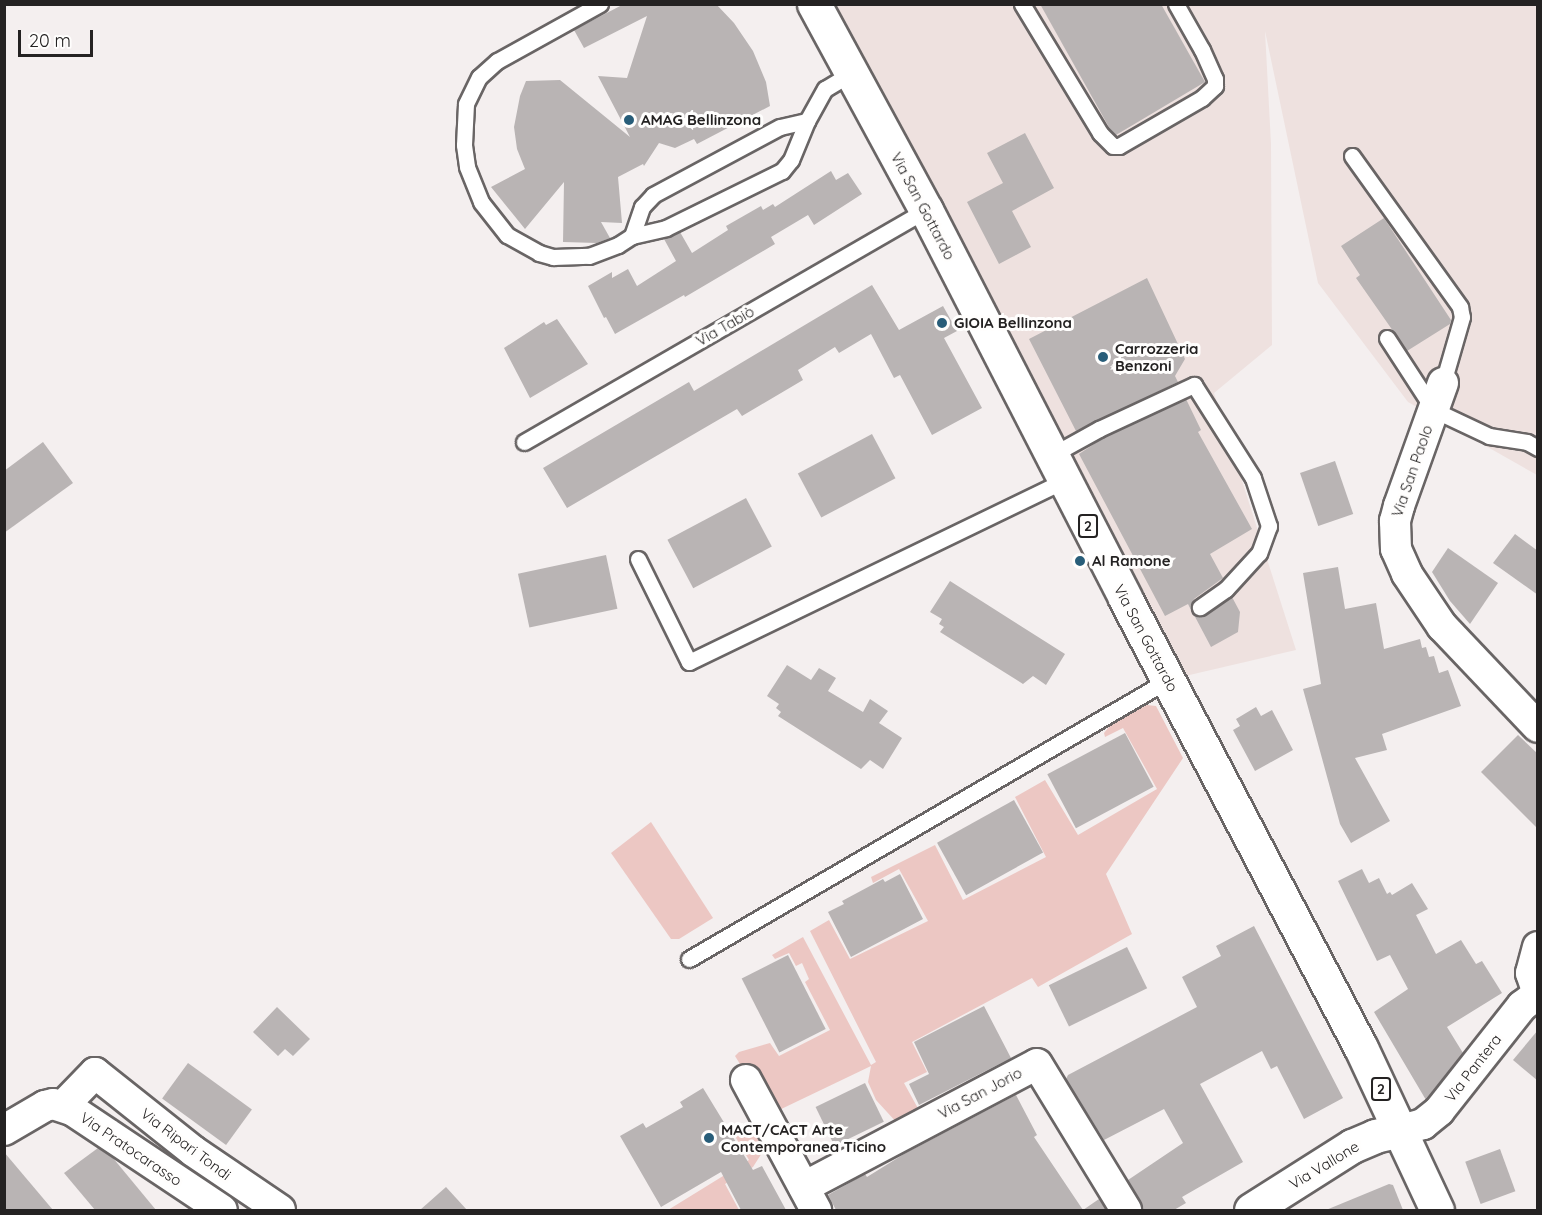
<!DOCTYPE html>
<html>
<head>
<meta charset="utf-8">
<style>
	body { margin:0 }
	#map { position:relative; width:1542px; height:1215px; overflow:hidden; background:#f4efef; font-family:Quicksand,sans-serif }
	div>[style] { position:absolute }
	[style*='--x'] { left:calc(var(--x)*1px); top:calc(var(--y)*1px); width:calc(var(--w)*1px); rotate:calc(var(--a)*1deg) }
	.built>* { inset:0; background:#eee1df }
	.green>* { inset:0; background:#ecc7c3 }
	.building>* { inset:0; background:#b9b4b4; transform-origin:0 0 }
	.roads { filter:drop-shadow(2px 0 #696565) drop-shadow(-2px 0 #696565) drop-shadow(0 2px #696565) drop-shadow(0 -2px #696565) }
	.lane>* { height:15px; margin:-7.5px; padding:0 7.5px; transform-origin:7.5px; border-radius:7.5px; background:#fff }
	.street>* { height:30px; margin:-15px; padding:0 15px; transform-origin:15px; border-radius:15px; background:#fff }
	.secondary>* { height:33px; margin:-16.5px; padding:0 16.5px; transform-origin:16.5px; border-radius:16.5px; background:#fff }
	.primary>* { height:33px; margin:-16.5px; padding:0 16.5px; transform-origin:16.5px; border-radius:16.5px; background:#fff }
	.dots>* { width:16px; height:16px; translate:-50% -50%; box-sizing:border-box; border:3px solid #fffefd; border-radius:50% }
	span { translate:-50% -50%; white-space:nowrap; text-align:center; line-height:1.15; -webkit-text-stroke:6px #fffefd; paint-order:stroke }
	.shield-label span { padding:2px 4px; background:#fffefd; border:2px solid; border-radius:4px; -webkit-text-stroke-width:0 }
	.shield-label { font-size:14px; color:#242222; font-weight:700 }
	.poi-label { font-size:15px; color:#242222; font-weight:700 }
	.left { translate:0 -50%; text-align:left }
	.street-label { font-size:15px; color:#242222 }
	.frame { position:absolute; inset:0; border:6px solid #242222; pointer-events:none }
	.scale { position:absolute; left:18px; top:30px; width:75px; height:27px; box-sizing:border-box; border:3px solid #242222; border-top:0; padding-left:8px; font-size:18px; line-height:21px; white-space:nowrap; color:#242222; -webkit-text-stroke:4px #fffefd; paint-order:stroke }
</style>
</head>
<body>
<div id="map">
	<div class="built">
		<i style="clip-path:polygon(814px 5px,1537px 5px,1537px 475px,1408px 402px,1318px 283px,1265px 31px,1271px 144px,1272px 345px,1214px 393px,1296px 650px,1168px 680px)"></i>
	</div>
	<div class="green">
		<i style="clip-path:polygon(1147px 705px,1156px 706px,1183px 758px,1106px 874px,1132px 934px,1038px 987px,1032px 978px,912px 1042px,927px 1072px,904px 1083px,920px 1112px,898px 1124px,876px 1100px,868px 1082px,871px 1066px,775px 1112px,761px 1098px,735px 1056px,739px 1052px,770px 1043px,779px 1056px,830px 1030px,805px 982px,809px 979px,802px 963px,796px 966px,789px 953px,775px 959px,772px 955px,803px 937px,871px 1065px,876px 1062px,810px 931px,829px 920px,850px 959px,928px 921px,899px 869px,873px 883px,871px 877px,935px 845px,963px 900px,1046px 857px,1015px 797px,1045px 780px,1078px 835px,1157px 789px,1123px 728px,1105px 737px,1104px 733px,1113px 722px)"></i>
		<i style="clip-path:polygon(651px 822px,713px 918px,679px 939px,671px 939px,611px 853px)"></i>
		<i style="clip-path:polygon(757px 1129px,769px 1142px,753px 1167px,725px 1184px,739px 1210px,668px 1210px,749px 1160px,732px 1131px)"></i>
	</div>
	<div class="building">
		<i style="clip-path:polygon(624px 4px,716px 4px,734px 23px,753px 51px,766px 82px,770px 106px,697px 144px,694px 139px,675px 148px,659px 143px,644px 166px,643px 164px,618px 177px,622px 223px,601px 222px,610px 238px,597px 243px,563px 242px,564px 182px,525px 229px,491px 187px,525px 169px,517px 149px,514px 127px,520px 96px,526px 81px,560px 80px,630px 137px,598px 76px,627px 78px,647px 16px,584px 48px,574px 30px)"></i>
		<i style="clip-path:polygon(1040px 4px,1161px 4px,1205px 82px,1116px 135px,1110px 129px)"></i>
		<i style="clip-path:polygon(1025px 133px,1054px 188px,1012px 211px,1031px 247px,999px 264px,967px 202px,1003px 183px,987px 153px)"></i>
		<i style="clip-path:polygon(831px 171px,836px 180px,848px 173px,862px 194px,814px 225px,808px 215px,771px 237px,775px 244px,685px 297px,684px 295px,615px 334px,606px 317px,604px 318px,588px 286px,612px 272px,612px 278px,628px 269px,637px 286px,676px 261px,664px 239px,680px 232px,692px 253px,728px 230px,726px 226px,761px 206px,763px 210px,773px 204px,775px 207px)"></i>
		<i style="clip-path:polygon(1384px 218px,1451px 320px,1450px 324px,1407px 351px,1356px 278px,1360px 275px,1341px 246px)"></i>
		<i style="clip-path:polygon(1147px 278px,1185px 359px,1175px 376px,1178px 382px,1076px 431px,1029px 339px)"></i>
		<i style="clip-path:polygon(872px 285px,899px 330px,943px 306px,957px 331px,944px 338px,982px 408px,932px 435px,900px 375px,894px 378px,871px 334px,839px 353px,835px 347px,798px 370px,803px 380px,742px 416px,737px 409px,567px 508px,543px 468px,689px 382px,694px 391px)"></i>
		<i style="clip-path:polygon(557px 319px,588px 364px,530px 398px,504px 348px,544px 322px,546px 325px)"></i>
		<i style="clip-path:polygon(1186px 399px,1201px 430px,1198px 432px,1252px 529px,1210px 554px,1223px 578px,1194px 599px,1191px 610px,1188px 604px,1165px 616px,1079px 454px,1103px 438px)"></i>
		<i style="left:872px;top:434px;width:50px;height:84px;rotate:62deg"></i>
		<i style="clip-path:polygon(43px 442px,73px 483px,4px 533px,4px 471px)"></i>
		<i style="left:1335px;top:461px;width:56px;height:37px;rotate:71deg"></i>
		<i style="left:746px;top:498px;width:55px;height:89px;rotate:62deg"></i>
		<i style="clip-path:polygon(1515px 534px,1538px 551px,1538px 595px,1493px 563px)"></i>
		<i style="clip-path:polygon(1448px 548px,1498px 583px,1470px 624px,1450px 601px,1432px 572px)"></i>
		<i style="left:606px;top:555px;width:55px;height:90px;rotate:78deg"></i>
		<i style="clip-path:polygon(1338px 567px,1345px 609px,1376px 603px,1384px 649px,1420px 639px,1422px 648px,1426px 647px,1429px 657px,1434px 656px,1439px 673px,1448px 670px,1461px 706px,1382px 734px,1387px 750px,1355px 758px,1390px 821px,1351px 843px,1340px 824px,1303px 689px,1321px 684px,1303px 573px)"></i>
		<i style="clip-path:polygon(950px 581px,1065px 654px,1046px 685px,1033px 676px,1023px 684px,940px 632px,944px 627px,939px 624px,942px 619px,930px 612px)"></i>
		<i style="clip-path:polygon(1232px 597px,1240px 612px,1238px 632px,1211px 647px,1193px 613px,1200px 617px,1205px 615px)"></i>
		<i style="clip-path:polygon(787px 665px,811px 680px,819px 668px,836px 678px,828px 691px,863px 712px,870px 699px,888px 711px,879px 723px,902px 738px,883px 769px,870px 760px,861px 769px,778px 716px,781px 712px,776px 708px,779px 704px,767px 696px)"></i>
		<i style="clip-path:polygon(1256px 707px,1261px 716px,1272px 710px,1293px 750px,1255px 771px,1233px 730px,1240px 726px,1236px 719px)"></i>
		<i style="left:1125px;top:733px;width:61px;height:88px;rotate:62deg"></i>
		<i style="clip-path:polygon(1518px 735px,1538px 754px,1538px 829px,1481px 772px)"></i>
		<i style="left:1014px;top:800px;width:60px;height:88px;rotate:61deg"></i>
		<i style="clip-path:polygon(1362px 869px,1369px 883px,1379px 878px,1387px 894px,1390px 892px,1392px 895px,1412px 883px,1428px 909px,1416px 915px,1436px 954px,1461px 940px,1476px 964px,1482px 961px,1502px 993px,1447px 1027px,1463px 1053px,1426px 1100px,1374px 1012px,1408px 989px,1390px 955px,1377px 961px,1338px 881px)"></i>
		<i style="clip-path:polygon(900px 874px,923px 919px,851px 957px,828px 912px,844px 904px,842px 901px,883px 879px,885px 882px)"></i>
		<i style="clip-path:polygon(1254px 926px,1343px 1098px,1304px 1119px,1277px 1066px,1271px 1069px,1262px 1051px,1200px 1084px,1243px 1162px,1182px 1197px,1186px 1203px,1174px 1210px,1143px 1210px,1141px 1201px,1128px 1180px,1183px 1143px,1164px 1109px,1104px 1140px,1066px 1079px,1068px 1075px,1197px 1007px,1182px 977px,1221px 956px,1216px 946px)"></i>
		<i style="left:1127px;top:947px;width:46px;height:87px;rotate:64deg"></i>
		<i style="left:788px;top:955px;width:83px;height:52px;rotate:63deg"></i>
		<i style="clip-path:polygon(984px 1006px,1011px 1058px,919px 1105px,909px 1084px,929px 1074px,914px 1042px)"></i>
		<i style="clip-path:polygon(277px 1007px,310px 1039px,293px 1056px,285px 1049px,278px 1056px,253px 1032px)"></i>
		<i style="clip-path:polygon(1538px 1030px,1538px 1081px,1513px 1060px)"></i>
		<i style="left:188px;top:1063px;width:79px;height:44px;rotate:36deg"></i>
		<i style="left:865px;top:1083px;width:43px;height:55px;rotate:64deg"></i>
		<i style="clip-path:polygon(703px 1088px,753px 1170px,762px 1166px,786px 1210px,741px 1210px,721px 1172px,661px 1207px,620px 1136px,643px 1123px,646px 1128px,683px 1107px,680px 1102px)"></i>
		<i style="clip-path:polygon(1016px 1095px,1037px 1135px,1034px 1137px,1083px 1210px,1099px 1199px,1106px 1210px,836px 1210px,828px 1195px,865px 1174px,867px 1177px,904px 1154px)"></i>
		<i style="clip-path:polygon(98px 1148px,113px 1158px,156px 1210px,95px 1210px,64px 1173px)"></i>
		<i style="left:1500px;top:1149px;width:45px;height:37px;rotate:70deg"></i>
		<i style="clip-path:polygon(4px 1152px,53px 1210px,4px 1210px)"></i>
		<i style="clip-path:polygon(1389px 1184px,1393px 1185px,1403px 1210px,1326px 1210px)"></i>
		<i style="clip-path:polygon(446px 1187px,467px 1210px,420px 1210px)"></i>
	</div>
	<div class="roads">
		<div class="lane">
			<i style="--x:600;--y:4;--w:118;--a:151"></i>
			<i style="--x:497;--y:61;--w:24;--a:138"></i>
			<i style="--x:479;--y:77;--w:30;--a:116"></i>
			<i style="--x:466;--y:104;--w:41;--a:92.8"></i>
			<i style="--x:464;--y:145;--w:22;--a:82"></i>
			<i style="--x:467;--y:167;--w:38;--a:68"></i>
			<i style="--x:481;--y:202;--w:42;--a:51.8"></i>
			<i style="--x:507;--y:235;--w:37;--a:29"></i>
			<i style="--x:539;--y:253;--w:15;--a:16"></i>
			<i style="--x:553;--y:257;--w:36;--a:-2"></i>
			<i style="--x:589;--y:256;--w:31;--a:-21"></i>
			<i style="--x:618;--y:245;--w:17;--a:-33"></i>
			<i style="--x:632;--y:236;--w:31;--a:-71"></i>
			<i style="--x:642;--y:207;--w:16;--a:-47"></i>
			<i style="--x:653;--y:195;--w:144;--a:-28.2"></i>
			<i style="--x:780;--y:127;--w:28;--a:-13"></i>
			<i style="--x:807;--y:121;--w:37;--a:-61"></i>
			<i style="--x:825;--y:89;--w:31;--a:-31"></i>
			<i style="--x:1022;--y:4;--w:151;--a:58.8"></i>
			<i style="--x:1100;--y:133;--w:18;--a:45"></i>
			<i style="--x:1113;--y:146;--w:6;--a:0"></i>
			<i style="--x:1119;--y:146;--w:96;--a:-30"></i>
			<i style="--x:1202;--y:98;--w:18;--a:-43"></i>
			<i style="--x:1215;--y:86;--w:7;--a:-90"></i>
			<i style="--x:1215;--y:79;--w:32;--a:-114"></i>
			<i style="--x:1202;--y:50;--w:53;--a:-119.5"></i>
			<i style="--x:1352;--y:156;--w:186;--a:54.4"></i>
			<i style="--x:1460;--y:307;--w:10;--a:79"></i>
			<i style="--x:1462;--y:317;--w:69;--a:106.1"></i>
			<i style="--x:632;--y:236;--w:35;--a:-13"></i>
			<i style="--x:666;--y:228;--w:129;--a:-26.2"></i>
			<i style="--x:782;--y:171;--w:14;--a:-51"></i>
			<i style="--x:791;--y:160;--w:42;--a:-67.7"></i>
			<i style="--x:1387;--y:338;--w:86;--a:56.9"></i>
			<i style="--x:1434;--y:410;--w:61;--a:25.3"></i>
			<i style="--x:1489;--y:436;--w:38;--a:9"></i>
			<i style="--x:1527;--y:442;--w:13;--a:29"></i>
			<i style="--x:524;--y:442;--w:464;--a:-30"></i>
			<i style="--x:1052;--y:455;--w:54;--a:-29"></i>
			<i style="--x:1099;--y:429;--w:105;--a:-24.9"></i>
			<i style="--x:1194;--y:385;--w:110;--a:57.6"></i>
			<i style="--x:1253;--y:478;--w:51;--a:71.6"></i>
			<i style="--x:1269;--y:526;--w:29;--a:110"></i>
			<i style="--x:1259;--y:553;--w:49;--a:132.5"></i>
			<i style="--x:1226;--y:589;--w:32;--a:145"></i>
			<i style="--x:638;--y:559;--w:115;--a:63.7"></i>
			<i style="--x:689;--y:662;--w:418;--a:-25.8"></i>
			<i style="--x:689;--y:959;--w:554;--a:-30.22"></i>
		</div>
		<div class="street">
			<i style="--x:1443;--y:383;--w:131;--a:109.7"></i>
			<i style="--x:1399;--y:506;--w:16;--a:105"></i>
			<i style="--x:1395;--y:521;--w:28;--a:88"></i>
			<i style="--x:1396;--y:549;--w:27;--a:66"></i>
			<i style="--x:1407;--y:574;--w:63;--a:56.1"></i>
			<i style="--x:1442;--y:626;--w:139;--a:46.5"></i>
			<i style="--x:1538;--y:947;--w:27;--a:105"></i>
			<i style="--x:1531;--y:973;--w:21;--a:71"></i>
			<i style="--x:746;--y:1080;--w:148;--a:61.7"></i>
			<i style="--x:63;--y:1106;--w:46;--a:-45.9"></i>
			<i style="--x:95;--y:1073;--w:125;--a:38.5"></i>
			<i style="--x:193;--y:1151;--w:105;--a:34.1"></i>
			<i style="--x:4;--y:1130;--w:48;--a:-30.3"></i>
			<i style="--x:45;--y:1106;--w:8;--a:-14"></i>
			<i style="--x:53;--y:1104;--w:20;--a:18"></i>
			<i style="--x:72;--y:1110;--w:180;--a:33.7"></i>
			<i style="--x:1401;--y:1130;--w:23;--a:-15"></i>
			<i style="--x:1423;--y:1124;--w:21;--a:-39"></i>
			<i style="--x:1439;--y:1111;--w:134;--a:-51.7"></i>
			<i style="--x:1522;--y:1006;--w:20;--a:-37"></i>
			<i style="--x:804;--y:1187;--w:263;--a:-27.8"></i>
			<i style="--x:1037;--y:1064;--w:171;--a:58.6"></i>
		</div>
		<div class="secondary">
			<i style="--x:1251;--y:1210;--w:120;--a:-32.4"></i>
			<i style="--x:1352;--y:1146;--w:25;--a:-23"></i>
			<i style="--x:1375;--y:1136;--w:27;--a:-13"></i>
		</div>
		<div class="primary">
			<i style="--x:814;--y:4;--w:234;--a:61.5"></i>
			<i style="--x:926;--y:210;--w:436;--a:62.8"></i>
			<i style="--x:1125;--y:598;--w:508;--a:62.33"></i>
			<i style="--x:1361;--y:1048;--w:179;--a:64.9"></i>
		</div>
	</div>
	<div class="dots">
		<i style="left:629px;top:120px;background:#285d79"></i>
		<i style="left:942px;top:323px;background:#285d79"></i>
		<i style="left:1103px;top:357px;background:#285d79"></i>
		<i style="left:1080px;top:561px;background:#285d79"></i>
		<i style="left:709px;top:1138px;background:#285d79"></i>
	</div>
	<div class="shield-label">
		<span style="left:1088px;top:526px">2</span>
		<span style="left:1381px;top:1089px">2</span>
	</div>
	<div class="poi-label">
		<span class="left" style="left:641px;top:120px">AMAG Bellinzona</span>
		<span class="left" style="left:954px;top:323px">GIOIA Bellinzona</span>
		<span class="left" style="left:1115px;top:357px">Carrozzeria<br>Benzoni</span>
		<span class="left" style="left:1092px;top:561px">Al Ramone</span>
		<span class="left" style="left:721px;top:1138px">MACT/CACT Arte<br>Contemporanea Ticino</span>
	</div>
	<div class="street-label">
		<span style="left:923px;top:206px;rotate:62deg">Via San Gottardo</span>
		<span style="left:725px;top:326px;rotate:-30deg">Via Tabiò</span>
		<span style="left:1412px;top:471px;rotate:-71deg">Via San Paolo</span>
		<span style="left:1146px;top:638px;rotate:62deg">Via San Gottardo</span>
		<span style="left:1473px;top:1068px;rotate:-52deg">Via Pantera</span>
		<span style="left:980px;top:1093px;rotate:-28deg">Via San Jorio</span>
		<span style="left:186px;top:1144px;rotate:37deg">Via Ripari Tondi</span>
		<span style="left:131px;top:1149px;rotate:34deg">Via Pratocarasso</span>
		<span style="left:1324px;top:1165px;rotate:-31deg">Via Vallone</span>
	</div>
	<div class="frame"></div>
	<div class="scale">20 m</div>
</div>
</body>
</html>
